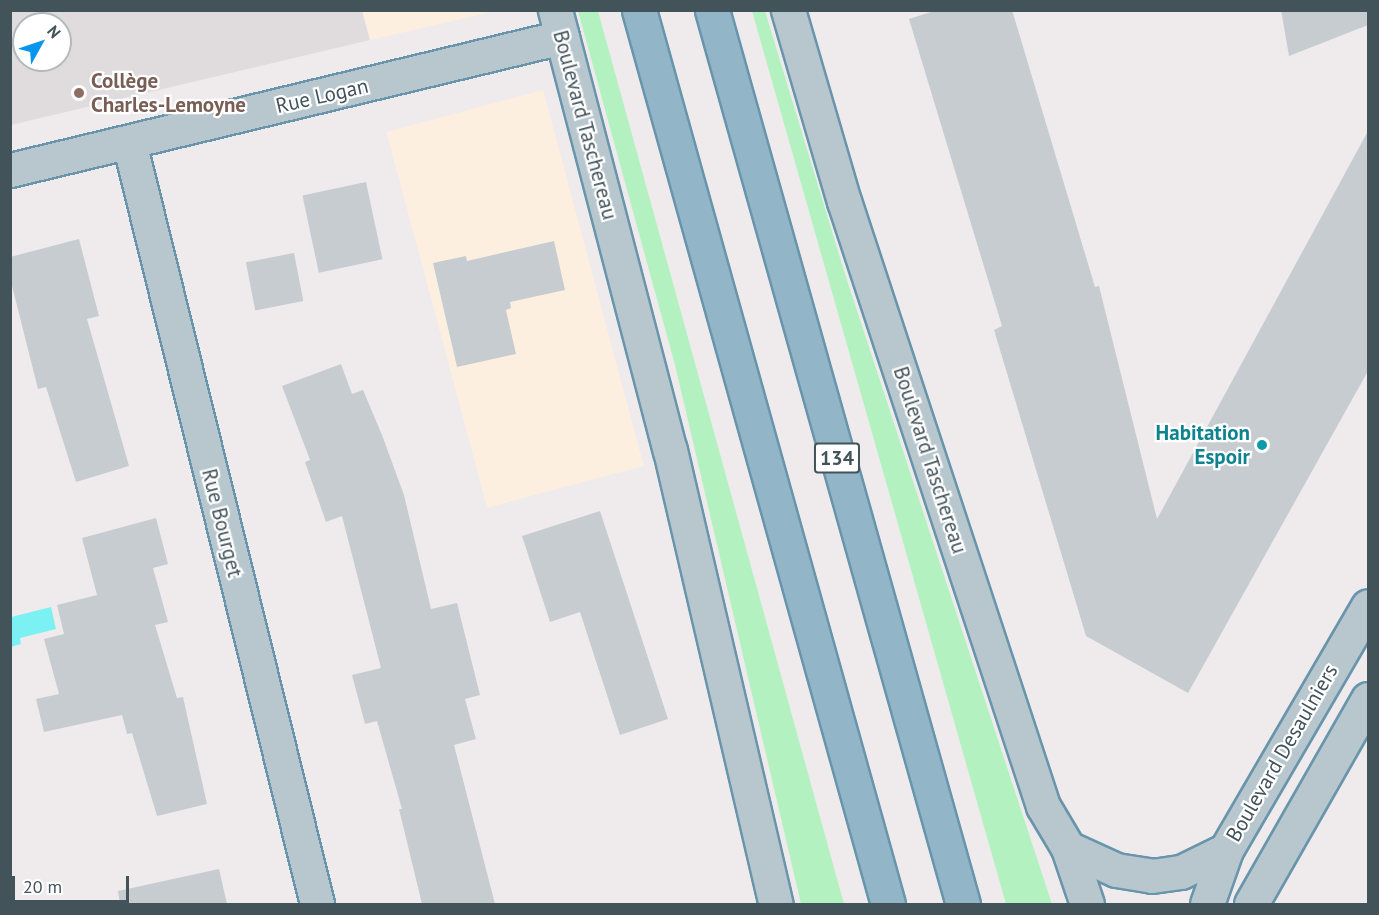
<!DOCTYPE html>
<html>
<head>
<meta charset="utf-8">
<style>
	body { margin:0 }
	#map { position:relative; width:1379px; height:915px; overflow:hidden; background:#efebec; font-family:"PT Sans",sans-serif }
	div>[style] { position:absolute }
	[style*='--x'] { left:calc(var(--x)*1px); top:calc(var(--y)*1px); width:calc(var(--w)*1px); rotate:calc(var(--a)*1deg) }
	.commercial>* { inset:0; background:#fdefe0; transform-origin:0 0 }
	.education>* { inset:0; background:#e0dcde }
	.green>* { inset:0; background:#b3f2c0 }
	.water>* { inset:0; background:#7cf1f4 }
	.building>* { inset:0; background:#c7ccd1; transform-origin:0 0 }
	.roads { filter:drop-shadow(2px 0 #6995ac) drop-shadow(-2px 0 #6995ac) drop-shadow(0 2px #6995ac) drop-shadow(0 -2px #6995ac) }
	.minor>* { height:33px; margin:-16.5px; padding:0 16.5px; transform-origin:16.5px; border-radius:16.5px; background:#b8c7cd }
	.tertiary>* { height:33px; margin:-16.5px; padding:0 16.5px; transform-origin:16.5px; border-radius:16.5px; background:#b8c7cd }
	.trunk>* { height:33px; margin:-16.5px; padding:0 16.5px; transform-origin:16.5px; border-radius:16.5px; background:#92b6c7 }
	.dots>* { width:16px; height:16px; translate:-50% -50%; box-sizing:border-box; border:3px solid #fff; border-radius:50% }
	span { translate:-50% -50%; white-space:nowrap; text-align:center; line-height:1.15; -webkit-text-stroke:4.5px #fff; paint-order:stroke }
	.shield-label span { padding:2px 4px; background:#fff; border:2px solid; border-radius:4px; -webkit-text-stroke-width:0 }
	.shield-label { font-size:20px; color:#42535a; font-weight:700 }
	.education-label { font-size:21px; color:#785e54; font-weight:700 }
	.left { translate:0 -50%; text-align:left }
	.street-label { font-size:21px; color:#42535a }
	.culture-label { font-size:21px; color:#0d838f; font-weight:700 }
	.right { translate:-100% -50%; text-align:right }
	.frame { position:absolute; inset:0; border:12px solid #42535a; pointer-events:none }
	.north { position:absolute; left:12px; top:12px; width:60px; height:60px; box-sizing:border-box; background:#fff; border:2px solid #b3babd; border-radius:50%; rotate:50deg; font-size:16px; font-weight:700; line-height:24px; text-align:center; color:#42535a }
	.north::after { content:''; display:block; margin:auto; width:21px; height:27px; background:#0896ec; clip-path:polygon(50% 0,100% 100%,50% 72%,0 100%) }
	.scale { position:absolute; left:12px; top:876px; width:117px; height:27px; box-sizing:border-box; border:3px solid #42535a; border-top:0; padding-left:8px; font-size:18px; line-height:21px; white-space:nowrap; color:#42535a; -webkit-text-stroke:4px #fff; paint-order:stroke }
</style>
</head>
<body>
<div id="map">
	<div class="commercial">
		<i style="clip-path:polygon(362px 10px,495px 11px,370px 40px)"></i>
		<i style="left:543px;top:90px;width:389px;height:162px;rotate:75deg"></i>
	</div>
	<div class="education">
		<i style="clip-path:polygon(evenodd,10px 11px,362px 11px,370px 40px,11px 125px,10px 11px,24px 24px,60px 24px,60px 60px,24px 60px,24px 24px)"></i>
	</div>
	<div class="green">
		<i style="clip-path:polygon(578px 11px,598px 11px,844px 904px,801px 904px,675px 365px)"></i>
		<i style="clip-path:polygon(752px 11px,765px 11px,845px 274px,1052px 904px,1006px 904px)"></i>
	</div>
	<div class="water">
		<i style="clip-path:polygon(51px 607px,56px 629px,20px 638px,21px 644px,11px 647px,11px 617px)"></i>
	</div>
	<div class="building">
		<i style="clip-path:polygon(937px 10px,1012px 10px,1095px 287px,1099px 286px,1157px 519px,1368px 131px,1368px 371px,1188px 693px,1086px 636px,994px 330px,1002px 326px,909px 19px)"></i>
		<i style="clip-path:polygon(1281px 10px,1368px 10px,1368px 25px,1289px 56px)"></i>
		<i style="left:366px;top:182px;width:79px;height:65px;rotate:78deg"></i>
		<i style="clip-path:polygon(79px 239px,99px 316px,87px 319px,129px 466px,76px 482px,46px 387px,38px 389px,10px 278px,10px 257px)"></i>
		<i style="clip-path:polygon(554px 241px,565px 290px,510px 302px,511px 308px,506px 310px,516px 354px,457px 367px,433px 263px,466px 256px,467px 261px)"></i>
		<i style="left:294px;top:253px;width:49px;height:49px;rotate:79deg"></i>
		<i style="clip-path:polygon(341px 364px,352px 394px,363px 390px,382px 435px,404px 495px,431px 609px,457px 603px,480px 695px,465px 699px,476px 739px,454px 745px,495px 904px,422px 904px,399px 809px,402px 809px,377px 721px,365px 724px,352px 675px,381px 668px,342px 516px,326px 522px,305px 462px,310px 460px,282px 386px)"></i>
		<i style="clip-path:polygon(600px 511px,668px 719px,620px 735px,580px 612px,550px 622px,522px 536px)"></i>
		<i style="clip-path:polygon(156px 518px,168px 564px,153px 568px,168px 622px,155px 625px,177px 698px,183px 697px,207px 804px,157px 816px,132px 733px,127px 734px,122px 715px,44px 732px,36px 699px,59px 694px,44px 639px,64px 634px,57px 605px,97px 595px,82px 538px)"></i>
		<i style="clip-path:polygon(219px 869px,227px 904px,120px 904px,118px 891px)"></i>
	</div>
	<div class="roads">
		<div class="minor">
			<i style="--x:129;--y:142;--w:785;--a:76.14"></i>
			<i style="--x:10;--y:170;--w:568;--a:-13.55"></i>
		</div>
		<div class="tertiary">
			<i style="--x:555;--y:10;--w:455;--a:75.4"></i>
			<i style="--x:670;--y:450;--w:466;--a:76.9"></i>
			<i style="--x:788;--y:10;--w:199;--a:73.7"></i>
			<i style="--x:844;--y:201;--w:637;--a:71.79"></i>
			<i style="--x:1043;--y:806;--w:49;--a:59.2"></i>
			<i style="--x:1068;--y:848;--w:59;--a:71.3"></i>
			<i style="--x:1068;--y:848;--w:53;--a:24.6"></i>
			<i style="--x:1116;--y:870;--w:36;--a:9"></i>
			<i style="--x:1152;--y:876;--w:29;--a:-8"></i>
			<i style="--x:1181;--y:872;--w:50;--a:-26.1"></i>
			<i style="--x:1207;--y:904;--w:57;--a:-70.6"></i>
			<i style="--x:1226;--y:850;--w:282;--a:-59.8"></i>
			<i style="--x:1251;--y:904;--w:236;--a:-60.3"></i>
		</div>
		<div class="trunk">
			<i style="--x:639;--y:10;--w:928;--a:74.44"></i>
			<i style="--x:712;--y:10;--w:929;--a:74.32"></i>
		</div>
	</div>
	<div class="dots">
		<i style="left:79px;top:93px;background:#8d6e63"></i>
		<i style="left:1262px;top:445px;background:#0f9aa8"></i>
	</div>
	<div class="shield-label">
		<span style="left:837px;top:458px">134</span>
	</div>
	<div class="education-label">
		<span class="left" style="left:91px;top:93px">Collège<br>Charles-Lemoyne</span>
	</div>
	<div class="street-label">
		<span style="left:322px;top:96px;rotate:-13deg">Rue Logan</span>
		<span style="left:585px;top:125px;rotate:75deg">Boulevard Taschereau</span>
		<span style="left:930px;top:460px;rotate:72deg">Boulevard Taschereau</span>
		<span style="left:222px;top:523px;rotate:76deg">Rue Bourget</span>
		<span style="left:1282px;top:753px;rotate:-60deg">Boulevard Desaulniers</span>
	</div>
	<div class="culture-label">
		<span class="right" style="left:1250px;top:445px">Habitation<br>Espoir</span>
	</div>
	<div class="frame"></div>
	<div class="north">N</div>
	<div class="scale">20 m</div>
</div>
</body>
</html>
